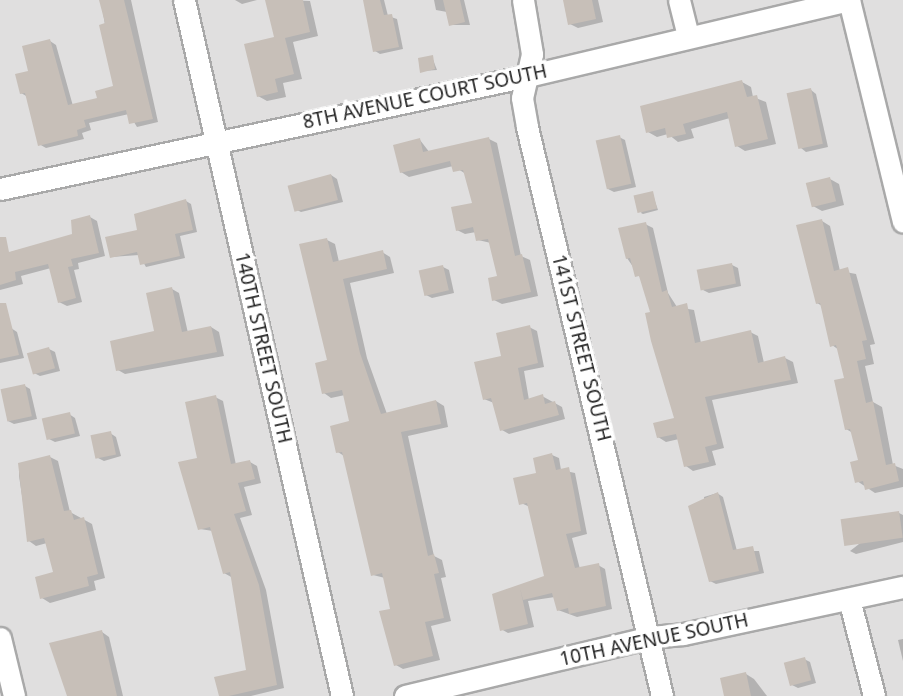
<!DOCTYPE html>
<html>
<head>
<meta charset="utf-8">
<style>
	body { margin:0 }
	#map { position:relative; width:903px; height:696px; overflow:hidden; background:#f2efe9; font-family:"Noto Sans",sans-serif }
	div>[style] { position:absolute }
	[style*='--x'] { left:calc(var(--x)*1px); top:calc(var(--y)*1px); width:calc(var(--w)*1px); rotate:calc(var(--a)*1deg) }
	.residential>* { inset:0; background:#e0dfdf; transform-origin:0 0 }
	.shadow>* { inset:0; background:#0003 }
	.building>* { inset:0; background:#c7bfb8; transform-origin:0 0 }
	.roads { filter:drop-shadow(2px 0 #a9a9a9) drop-shadow(-2px 0 #a9a9a9) drop-shadow(0 2px #a9a9a9) drop-shadow(0 -2px #a9a9a9) }
	.minor>* { height:21px; margin:-10.5px; padding:0 10.5px; transform-origin:10.5px; border-radius:10.5px; background:#fff }
	span { translate:-50% -50%; white-space:nowrap; text-align:center; line-height:1.15; -webkit-text-stroke:7px #fff; paint-order:stroke }
	.street-label { font-size:19px; color:#222 }
</style>
</head>
<body>
<div id="map">
	<div class="residential">
		<i style="left:0;top:0;width:903px;height:696px"></i>
	</div>
	<div class="shadow">
		<i style="clip-path:polygon(101px 0,131px 0,158px 122px,137px 127px,129px 114px,89px 123px,91px 130px,82px 133px,84px 139px,46px 148px,39px 144px,28px 97px,21px 93px,50px 41px,56px 45px,73px 106px,99px 100px,115px 88px)"></i>
		<i style="clip-path:polygon(235px 0,257px 0,242px 4px)"></i>
		<i style="clip-path:polygon(285px 0,310px 1px,318px 36px,293px 42px,302px 79px,283px 83px,286px 97px,267px 101px,258px 96px)"></i>
		<i style="clip-path:polygon(364px 0,384px 0,388px 16px,397px 19px,403px 49px,380px 54px,375px 51px)"></i>
		<i style="clip-path:polygon(434px 0,464px 0,470px 25px,450px 25px,447px 12px,436px 10px)"></i>
		<i style="clip-path:polygon(565px 0,598px 0,603px 22px,578px 28px,570px 24px)"></i>
		<i style="clip-path:polygon(432px 57px,437px 70px,422px 71px)"></i>
		<i style="clip-path:polygon(742px 82px,751px 87px,753px 97px,766px 102px,776px 144px,745px 151px,737px 146px,730px 118px,691px 129px,694px 138px,678px 142px,668px 134px,657px 137px,648px 132px)"></i>
		<i style="clip-path:polygon(811px 90px,816px 94px,828px 147px,806px 152px,801px 148px)"></i>
		<i style="clip-path:polygon(619px 137px,625px 140px,636px 187px,614px 192px,608px 189px)"></i>
		<i style="clip-path:polygon(489px 139px,497px 143px,521px 256px,530px 260px,538px 296px,502px 304px,494px 300px,499px 278px,491px 243px,478px 240px,476px 232px,465px 234px,457px 230px,474px 204px,466px 174px,453px 166px,409px 177px,401px 172px,420px 140px,430px 153px)"></i>
		<i style="clip-path:polygon(331px 175px,337px 179px,343px 202px,301px 212px,295px 209px)"></i>
		<i style="clip-path:polygon(830px 179px,839px 184px,844px 205px,822px 211px,813px 206px)"></i>
		<i style="clip-path:polygon(652px 193px,658px 210px,643px 214px,641px 213px)"></i>
		<i style="clip-path:polygon(186px 201px,191px 204px,197px 232px,180px 236px,185px 258px,146px 267px,139px 255px,111px 257px,140px 231px)"></i>
		<i style="clip-path:polygon(90px 217px,97px 221px,105px 256px,78px 263px,79px 269px,74px 270px,82px 302px,67px 306px,59px 302px,51px 268px,21px 276px,23px 284px,0 290px,0 255px,73px 235px)"></i>
		<i style="clip-path:polygon(822px 221px,830px 226px,840px 271px,856px 274px,875px 344px,870px 345px,874px 364px,865px 366px,873px 402px,882px 407px,893px 465px,903px 469px,903px 487px,875px 493px,857px 481px,860px 462px,853px 433px,846px 429px,846px 379px,839px 350px,832px 345px,822px 306px,817px 303px)"></i>
		<i style="clip-path:polygon(645px 224px,653px 228px,668px 293px,677px 307px,694px 310px,701px 343px,750px 332px,758px 336px,764px 363px,785px 358px,793px 362px,798px 383px,712px 400px,724px 448px,712px 451px,716px 465px,693px 471px,686px 466px,679px 439px,666px 442px,658px 437px,676px 419px,647px 314px,652px 313px,642px 280px,627px 258px)"></i>
		<i style="clip-path:polygon(327px 240px,335px 244px,339px 262px,382px 252px,390px 257px,394px 273px,350px 283px,367px 358px,387px 414px,436px 401px,444px 406px,448px 427px,408px 436px,434px 556px,442px 560px,446px 577px,441px 578px,451px 621px,431px 626px,440px 660px,403px 669px,396px 665px,392px 610px,385px 578px,373px 575px,344px 456px,338px 452px,352px 423px,345px 395px,331px 398px,324px 393px,329px 361px)"></i>
		<i style="clip-path:polygon(732px 265px,738px 268px,741px 286px,709px 293px,703px 290px)"></i>
		<i style="clip-path:polygon(443px 267px,449px 270px,454px 293px,432px 298px,426px 295px)"></i>
		<i style="clip-path:polygon(172px 289px,179px 293px,188px 333px,211px 327px,219px 332px,224px 356px,125px 374px,118px 370px,156px 333px)"></i>
		<i style="clip-path:polygon(529px 327px,537px 331px,544px 367px,524px 371px,529px 400px,542px 396px,562px 407px,565px 419px,509px 434px,502px 430px,494px 403px,484px 399px,503px 357px)"></i>
		<i style="clip-path:polygon(11px 328px,17px 332px,24px 358px,0 363px,0 331px)"></i>
		<i style="clip-path:polygon(49px 349px,55px 352px,60px 371px,40px 376px,34px 373px)"></i>
		<i style="clip-path:polygon(25px 386px,30px 389px,37px 419px,14px 424px,8px 421px)"></i>
		<i style="clip-path:polygon(215px 397px,223px 401px,236px 465px,250px 462px,257px 466px,261px 483px,244px 487px,252px 515px,240px 518px,266px 590px,284px 688px,251px 696px,221px 696px,248px 671px,233px 578px,224px 573px,213px 531px,200px 529px,199px 459px)"></i>
		<i style="clip-path:polygon(69px 414px,75px 418px,80px 436px,55px 442px,49px 439px)"></i>
		<i style="clip-path:polygon(110px 433px,116px 437px,121px 456px,104px 461px,98px 458px)"></i>
		<i style="clip-path:polygon(552px 455px,559px 458px,561px 470px,575px 473px,587px 534px,572px 538px,580px 569px,598px 565px,605px 569px,612px 609px,577px 617px,558px 610px,555px 597px,528px 601px,534px 627px,508px 633px,501px 629px,494px 595px,546px 577px,530px 507px,521px 503px)"></i>
		<i style="clip-path:polygon(50px 457px,58px 461px,70px 512px,92px 524px,105px 578px,94px 581px,96px 590px,50px 603px,42px 598px,55px 573px,47px 543px,36px 546px,29px 541px,19px 476px,19px 464px)"></i>
		<i style="clip-path:polygon(717px 493px,723px 497px,737px 551px,759px 551px,764px 573px,716px 584px,710px 581px,704px 497px)"></i>
		<i style="clip-path:polygon(899px 513px,903px 515px,903px 542px,856px 554px,850px 551px)"></i>
		<i style="clip-path:polygon(102px 632px,109px 637px,123px 696px,68px 696px)"></i>
		<i style="clip-path:polygon(903px 639px,903px 661px,898px 640px)"></i>
		<i style="clip-path:polygon(804px 659px,810px 662px,816px 683px,798px 688px,792px 685px)"></i>
		<i style="clip-path:polygon(746px 674px,754px 679px,767px 696px,726px 696px)"></i>
	</div>
	<div class="building">
		<i style="clip-path:polygon(99px 0,124px 0,153px 119px,129px 124px,126px 110px,84px 120px,86px 127px,77px 130px,78px 136px,38px 146px,25px 93px,20px 94px,15px 74px,28px 71px,22px 46px,50px 39px,68px 105px,97px 98px,95px 91px,113px 86px,99px 25px,105px 23px)"></i>
		<i style="clip-path:polygon(265px 0,303px 0,310px 32px,285px 38px,294px 74px,275px 79px,278px 92px,257px 97px,244px 44px,274px 37px)"></i>
		<i style="clip-path:polygon(363px 0,380px 0,384px 15px,392px 14px,399px 47px,373px 52px)"></i>
		<i style="clip-path:polygon(443px 0,460px 0,465px 22px,449px 26px)"></i>
		<i style="clip-path:polygon(563px 0,592px 0,596px 19px,568px 25px)"></i>
		<i style="clip-path:polygon(433px 55px,435px 69px,420px 73px,418px 58px)"></i>
		<i style="clip-path:polygon(742px 80px,747px 97px,757px 95px,768px 139px,735px 147px,727px 112px,683px 124px,686px 134px,667px 138px,665px 128px,646px 133px,640px 106px)"></i>
		<i style="left:811px;top:88px;width:57px;height:25px;rotate:78deg"></i>
		<i style="left:620px;top:135px;width:50px;height:25px;rotate:77deg"></i>
		<i style="clip-path:polygon(489px 137px,515px 256px,522px 254px,531px 292px,492px 301px,488px 278px,497px 276px,488px 239px,476px 241px,473px 227px,456px 231px,451px 207px,472px 203px,463px 170px,453px 172px,450px 161px,400px 173px,393px 145px,420px 138px,423px 152px)"></i>
		<i style="left:331px;top:174px;width:27px;height:45px;rotate:75deg"></i>
		<i style="left:830px;top:177px;width:25px;height:25px;rotate:76deg"></i>
		<i style="left:653px;top:191px;width:18px;height:20px;rotate:77deg"></i>
		<i style="clip-path:polygon(186px 199px,193px 230px,175px 234px,180px 256px,140px 265px,137px 252px,110px 258px,105px 237px,137px 230px,134px 214px)"></i>
		<i style="clip-path:polygon(90px 215px,99px 253px,71px 259px,73px 266px,68px 267px,76px 298px,58px 303px,48px 264px,15px 272px,16px 280px,0 285px,0 237px,6px 237px,9px 252px,72px 234px,71px 220px)"></i>
		<i style="clip-path:polygon(822px 219px,834px 271px,848px 267px,867px 340px,862px 341px,866px 359px,857px 361px,866px 403px,873px 401px,886px 465px,895px 463px,899px 481px,865px 490px,863px 481px,855px 483px,850px 462px,858px 460px,850px 429px,845px 430px,834px 380px,844px 378px,836px 345px,830px 347px,820px 303px,816px 304px,796px 225px)"></i>
		<i style="clip-path:polygon(646px 222px,662px 292px,667px 290px,672px 307px,687px 303px,695px 343px,751px 330px,758px 363px,785px 356px,791px 380px,705px 397px,717px 444px,705px 447px,709px 462px,684px 467px,676px 434px,657px 438px,653px 423px,674px 418px,651px 341px,645px 313px,650px 312px,639px 276px,635px 277px,630px 258px,626px 259px,618px 228px)"></i>
		<i style="clip-path:polygon(327px 238px,333px 262px,383px 250px,387px 269px,343px 279px,360px 353px,381px 414px,436px 400px,441px 424px,401px 432px,428px 556px,434px 554px,439px 573px,434px 574px,444px 618px,425px 622px,433px 656px,394px 666px,379px 611px,390px 609px,382px 573px,371px 576px,342px 452px,336px 453px,330px 426px,349px 421px,342px 390px,322px 394px,315px 363px,327px 360px,299px 244px)"></i>
		<i style="left:732px;top:263px;width:21px;height:36px;rotate:79deg"></i>
		<i style="left:443px;top:265px;width:26px;height:25px;rotate:77deg"></i>
		<i style="clip-path:polygon(172px 287px,182px 332px,211px 326px,217px 352px,116px 371px,110px 341px,154px 331px,146px 293px)"></i>
		<i style="clip-path:polygon(0 303px,6px 303px,19px 355px,0 359px)"></i>
		<i style="clip-path:polygon(530px 325px,538px 363px,518px 368px,524px 400px,543px 394px,545px 404px,555px 401px,559px 415px,500px 431px,491px 398px,483px 400px,474px 362px,501px 356px,496px 333px)"></i>
		<i style="left:49px;top:347px;width:22px;height:23px;rotate:74deg"></i>
		<i style="left:25px;top:384px;width:33px;height:25px;rotate:78deg"></i>
		<i style="clip-path:polygon(216px 395px,231px 464px,250px 460px,255px 479px,238px 483px,246px 511px,234px 514px,259px 585px,277px 685px,229px 696px,219px 696px,214px 677px,246px 670px,230px 572px,223px 574px,210px 527px,198px 530px,178px 462px,197px 458px,185px 402px)"></i>
		<i style="left:70px;top:412px;width:22px;height:29px;rotate:77deg"></i>
		<i style="left:111px;top:431px;width:24px;height:21px;rotate:78deg"></i>
		<i style="clip-path:polygon(552px 453px,556px 470px,569px 467px,574px 492px,581px 531px,566px 534px,575px 568px,599px 563px,606px 606px,569px 614px,568px 608px,557px 611px,552px 593px,523px 600px,520px 588px,528px 624px,500px 631px,492px 594px,544px 576px,527px 503px,519px 505px,513px 478px,536px 473px,533px 458px)"></i>
		<i style="clip-path:polygon(50px 455px,64px 511px,71px 510px,74px 520px,84px 517px,98px 574px,87px 577px,89px 586px,40px 599px,35px 577px,53px 572px,44px 538px,27px 542px,18px 463px)"></i>
		<i style="clip-path:polygon(718px 492px,733px 550px,753px 546px,759px 571px,709px 582px,688px 506px)"></i>
		<i style="left:899px;top:511px;width:27px;height:59px;rotate:82deg"></i>
		<i style="clip-path:polygon(102px 630px,117px 696px,67px 696px,49px 643px)"></i>
		<i style="left:805px;top:657px;width:24px;height:22px;rotate:75deg"></i>
		<i style="clip-path:polygon(746px 672px,751px 696px,724px 696px,720px 678px)"></i>
	</div>
	<div class="roads">
		<div class="minor">
			<i style="--x:184;--y:0;--w:714;--a:77.21"></i>
			<i style="--x:523;--y:0;--w:55;--a:80.5"></i>
			<i style="--x:532;--y:54;--w:45;--a:102.8"></i>
			<i style="--x:522;--y:98;--w:29;--a:80"></i>
			<i style="--x:527;--y:127;--w:585;--a:76.65"></i>
			<i style="--x:679;--y:0;--w:38;--a:76"></i>
			<i style="--x:849;--y:0;--w:228;--a:76.3"></i>
			<i style="--x:0;--y:189;--w:539;--a:-12.1"></i>
			<i style="--x:527;--y:76;--w:331;--a:-13.3"></i>
			<i style="--x:849;--y:599;--w:100;--a:75.5"></i>
			<i style="--x:0;--y:638;--w:60;--a:76.4"></i>
			<i style="--x:405;--y:696;--w:252;--a:-13.5"></i>
			<i style="--x:650;--y:637;--w:33;--a:-5"></i>
			<i style="--x:683;--y:634;--w:225;--a:-12.1"></i>
		</div>
	</div>
	<div class="street-label">
		<span style="left:425px;top:97px;rotate:-12deg">8TH AVENUE COURT SOUTH</span>
		<span style="left:263px;top:348px;rotate:77deg">140TH STREET SOUTH</span>
		<span style="left:581px;top:348px;rotate:76deg">141ST STREET SOUTH</span>
		<span style="left:654px;top:640px;rotate:-12deg">10TH AVENUE SOUTH</span>
	</div>
</div>
</body>
</html>
